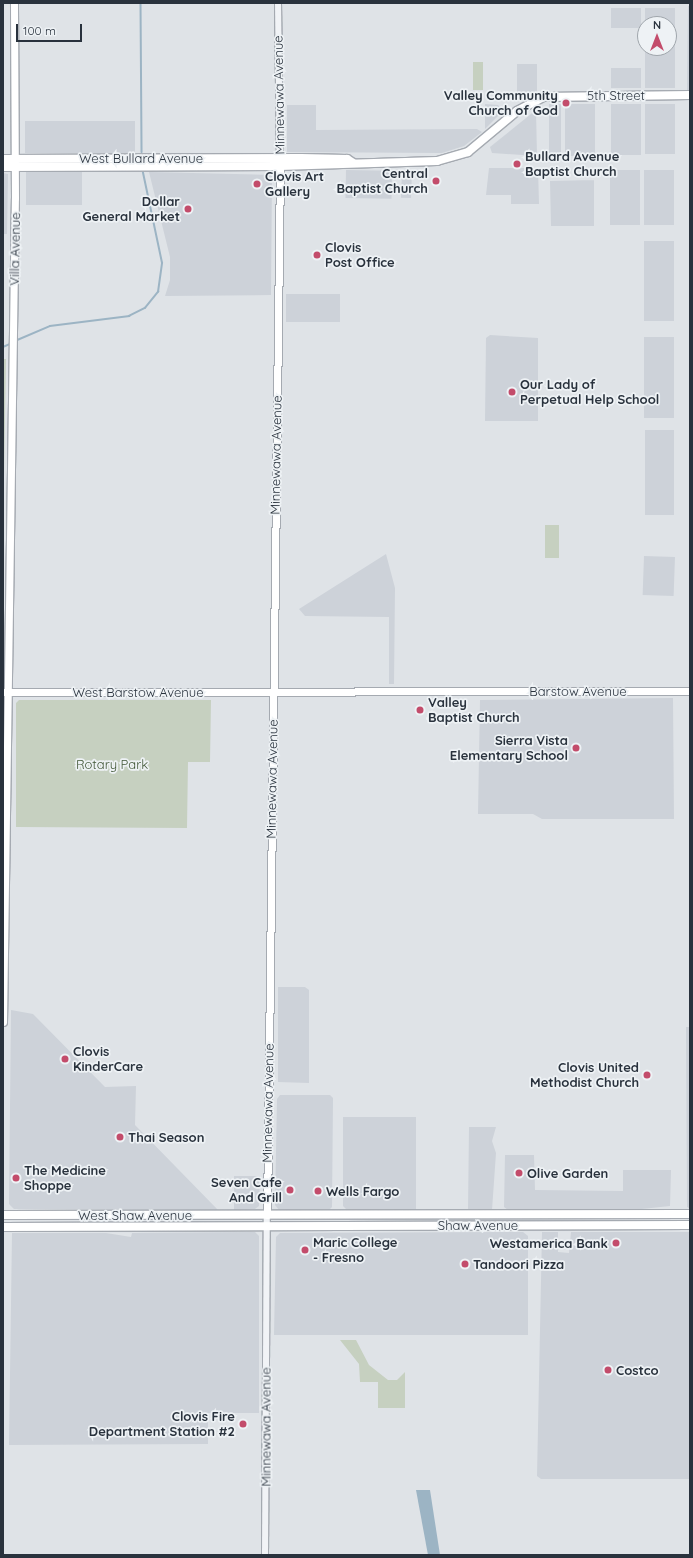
<!DOCTYPE html>
<html>
<head>
<meta charset="utf-8">
<style>
	body { margin:0 }
	#map { position:relative; width:693px; height:1558px; overflow:hidden; background:#dfe3e7; font-family:Quicksand,sans-serif }
	div>[style] { position:absolute }
	[style*='--x'] { left:calc(var(--x)*1px); top:calc(var(--y)*1px); width:calc(var(--w)*1px); rotate:calc(var(--a)*1deg) }
	.built>* { inset:0; background:#cdd2d9; transform-origin:0 0 }
	.green>* { inset:0; background:#c6d0c0; transform-origin:0 0 }
	.water>* { inset:0; background:#9cb4c4 }
	.stream>* { height:1.5px; margin:-0.75px; padding:0 0.75px; transform-origin:0.75px; border-radius:0.75px; background:#9cb4c4 }
	.roads { filter:drop-shadow(1px 0 #a5aab1) drop-shadow(-1px 0 #a5aab1) drop-shadow(0 1px #a5aab1) drop-shadow(0 -1px #a5aab1) }
	.tertiary>* { height:6px; margin:-3px; padding:0 3px; transform-origin:3px; border-radius:3px; background:#f1f3f6 }
	.secondary>* { height:7px; margin:-3.5px; padding:0 3.5px; transform-origin:3.5px; border-radius:3.5px; background:#fff }
	.primary>* { height:8px; margin:-4px; padding:0 4px; transform-origin:4px; border-radius:4px; background:#fff }
	.dots>* { width:11px; height:11px; translate:-50% -50%; box-sizing:border-box; border:2px solid #eef2f5; border-radius:50% }
	span { translate:-50% -50%; white-space:nowrap; text-align:center; line-height:1.15; -webkit-text-stroke:3.5px #eef2f5; paint-order:stroke }
	.street-label { font-size:13px; color:#29323d }
	.poi-label { font-size:13px; color:#29323d; font-weight:700 }
	.right { translate:-100% -50%; text-align:right }
	.left { translate:0 -50%; text-align:left }
	.park-label { font-size:13px; color:#415737 }
	.frame { position:absolute; inset:0; border:4px solid #29323d; pointer-events:none }
	.north { position:absolute; left:637px; top:16px; width:40px; height:40px; box-sizing:border-box; background:#eef2f5; border:1px solid #9fa5ab; border-radius:50%; rotate:0deg; font-size:11px; font-weight:700; line-height:16px; text-align:center; color:#29323d }
	.north::after { content:''; display:block; margin:auto; width:14px; height:18px; background:#c34c6b; clip-path:polygon(50% 0,100% 100%,50% 72%,0 100%) }
	.scale { position:absolute; left:16px; top:24px; width:66px; height:18px; box-sizing:border-box; border:2px solid #29323d; border-top:0; padding-left:5px; font-size:12px; line-height:14px; white-space:nowrap; color:#29323d; -webkit-text-stroke:3px #eef2f5; paint-order:stroke }
</style>
</head>
<body>
<div id="map">
	<div class="built">
		<i style="clip-path:polygon(688px 6px,690px 6px,690px 90px,687px 90px)"></i>
		<i style="left:611px;top:8px;width:30px;height:20px"></i>
		<i style="clip-path:polygon(evenodd,645px 8px,675px 8px,675px 88px,645px 88px,645px 8px,645px 24px,669px 24px,669px 48px,645px 48px,645px 24px)"></i>
		<i style="left:517px;top:64px;width:20px;height:28px"></i>
		<i style="left:611px;top:68px;width:30px;height:20px"></i>
		<i style="clip-path:polygon(485px 104px,498px 105px,503px 111px,485px 129px)"></i>
		<i style="left:549px;top:104px;width:12px;height:52px"></i>
		<i style="left:565px;top:104px;width:30px;height:52px"></i>
		<i style="left:611px;top:104px;width:30px;height:51px"></i>
		<i style="left:645px;top:104px;width:30px;height:50px"></i>
		<i style="clip-path:polygon(287px 105px,316px 105px,316px 130px,477px 129px,482px 132px,464px 146px,442px 153px,287px 152px)"></i>
		<i style="clip-path:polygon(536px 110px,537px 156px,492px 153px,490px 147px)"></i>
		<i style="left:135px;top:121px;width:32px;height:110px;rotate:90deg"></i>
		<i style="clip-path:polygon(489px 168px,538px 168px,539px 204px,511px 204px,511px 195px,486px 195px)"></i>
		<i style="left:346px;top:170px;width:46px;height:28px;rotate:1deg"></i>
		<i style="left:412px;top:170px;width:28px;height:10px;rotate:92deg"></i>
		<i style="clip-path:polygon(594px 170px,594px 226px,551px 226px,550px 181px,594px 180px)"></i>
		<i style="left:640px;top:170px;width:55px;height:30px;rotate:90deg"></i>
		<i style="left:644px;top:170px;width:30px;height:55px"></i>
		<i style="left:26px;top:172px;width:56px;height:33px"></i>
		<i style="clip-path:polygon(149px 172px,272px 175px,271px 295px,165px 296px,170px 280px,170px 257px)"></i>
		<i style="clip-path:polygon(3px 173px,8px 174px,7px 234px,3px 234px)"></i>
		<i style="left:674px;top:241px;width:80px;height:30px;rotate:90deg"></i>
		<i style="left:340px;top:294px;width:28px;height:54px;rotate:90deg"></i>
		<i style="clip-path:polygon(490px 335px,538px 338px,538px 421px,485px 421px,486px 338px)"></i>
		<i style="left:674px;top:337px;width:81px;height:30px;rotate:90deg"></i>
		<i style="left:645px;top:430px;width:29px;height:85px"></i>
		<i style="clip-path:polygon(386px 554px,395px 588px,394px 684px,389px 684px,389px 617px,305px 616px,299px 609px)"></i>
		<i style="left:644px;top:556px;width:31px;height:39px;rotate:2deg"></i>
		<i style="clip-path:polygon(673px 698px,674px 819px,542px 819px,533px 814px,478px 814px,480px 700px)"></i>
		<i style="clip-path:polygon(278px 987px,305px 987px,309px 990px,309px 1083px,278px 1082px)"></i>
		<i style="clip-path:polygon(11px 1010px,33px 1014px,105px 1087px,136px 1086px,135px 1125px,218px 1210px,14px 1209px,9px 1204px)"></i>
		<i style="clip-path:polygon(686px 1027px,690px 1027px,690px 1209px,687px 1207px)"></i>
		<i style="clip-path:polygon(280px 1095px,330px 1095px,333px 1098px,332px 1207px,329px 1210px,279px 1210px,275px 1205px,277px 1099px)"></i>
		<i style="clip-path:polygon(343px 1117px,416px 1117px,416px 1210px,347px 1210px,343px 1206px)"></i>
		<i style="clip-path:polygon(469px 1127px,496px 1127px,492px 1141px,496px 1153px,492px 1210px,468px 1210px)"></i>
		<i style="clip-path:polygon(505px 1155px,534px 1155px,535px 1190px,623px 1191px,623px 1170px,671px 1170px,670px 1206px,623px 1211px,508px 1210px,504px 1207px)"></i>
		<i style="clip-path:polygon(234px 1176px,260px 1176px,259px 1206px,255px 1209px,234px 1210px)"></i>
		<i style="clip-path:polygon(255px 1232px,259px 1236px,259px 1413px,208px 1413px,208px 1444px,9px 1445px,12px 1233px,106px 1233px,131px 1237px,132px 1233px)"></i>
		<i style="clip-path:polygon(523px 1232px,528px 1236px,528px 1335px,274px 1335px,276px 1237px,280px 1233px)"></i>
		<i style="clip-path:polygon(542px 1232px,558px 1232px,558px 1252px,569px 1253px,571px 1232px,690px 1232px,690px 1479px,541px 1479px,537px 1476px)"></i>
	</div>
	<div class="green">
		<i style="left:473px;top:62px;width:10px;height:28px"></i>
		<i style="clip-path:polygon(3px 359px,6px 359px,3px 537px)"></i>
		<i style="left:559px;top:525px;width:33px;height:14px;rotate:90deg"></i>
		<i style="clip-path:polygon(19px 700px,211px 700px,210px 762px,188px 762px,187px 828px,16px 827px,16px 703px)"></i>
		<i style="clip-path:polygon(340px 1340px,356px 1340px,369px 1365px,388px 1380px,397px 1380px,405px 1372px,405px 1408px,378px 1408px,378px 1382px,360px 1382px,359px 1364px)"></i>
	</div>
	<div class="water">
		<i style="clip-path:polygon(416px 1490px,430px 1490px,440px 1555px,428px 1555px)"></i>
	</div>
	<div class="stream">
		<i style="--x:141;--y:3;--w:149;--a:89.6"></i>
		<i style="--x:15;--y:341;--w:38;--a:-23"></i>
		<i style="--x:50;--y:326;--w:80;--a:-7.2"></i>
		<i style="--x:129;--y:316;--w:18;--a:-27"></i>
		<i style="--x:145;--y:308;--w:21;--a:-51"></i>
		<i style="--x:158;--y:292;--w:29;--a:-82"></i>
		<i style="--x:162;--y:263;--w:92;--a:-101.9"></i>
		<i style="--x:3;--y:347;--w:8;--a:-23"></i>
	</div>
	<div class="roads">
		<div class="tertiary">
			<i style="--x:278;--y:3;--w:155;--a:89.3"></i>
			<i style="--x:265;--y:1555;--w:340;--a:-89.7"></i>
		</div>
		<div class="secondary">
			<i style="--x:3;--y:692;--w:687;--a:-0.08"></i>
			<i style="--x:3;--y:1022;--w:824;--a:-89.17"></i>
			<i style="--x:15;--y:198;--w:195;--a:-90.3"></i>
			<i style="--x:267;--y:1215;--w:1053;--a:-89.29"></i>
		</div>
		<div class="primary">
			<i style="--x:3;--y:159;--w:298;--a:-0.2"></i>
			<i style="--x:301;--y:158;--w:46;--a:1.2"></i>
			<i style="--x:347;--y:159;--w:6;--a:31"></i>
			<i style="--x:3;--y:167;--w:277;--a:-0.2"></i>
			<i style="--x:280;--y:166;--w:157;--a:-1.8"></i>
			<i style="--x:437;--y:161;--w:32;--a:-16"></i>
			<i style="--x:468;--y:152;--w:64;--a:-39.9"></i>
			<i style="--x:517;--y:111;--w:30;--a:-28"></i>
			<i style="--x:543;--y:97;--w:147;--a:-0.8"></i>
			<i style="--x:3;--y:1215;--w:687;--a:-0.08"></i>
			<i style="--x:3;--y:1227;--w:687;--a:-0.17"></i>
		</div>
	</div>
	<div class="dots">
		<i style="left:566px;top:103px;background:#c34c6b"></i>
		<i style="left:517px;top:164px;background:#c34c6b"></i>
		<i style="left:436px;top:181px;background:#c34c6b"></i>
		<i style="left:257px;top:184px;background:#c34c6b"></i>
		<i style="left:188px;top:209px;background:#c34c6b"></i>
		<i style="left:317px;top:255px;background:#c34c6b"></i>
		<i style="left:512px;top:392px;background:#c34c6b"></i>
		<i style="left:420px;top:710px;background:#c34c6b"></i>
		<i style="left:576px;top:748px;background:#c34c6b"></i>
		<i style="left:65px;top:1059px;background:#c34c6b"></i>
		<i style="left:647px;top:1075px;background:#c34c6b"></i>
		<i style="left:120px;top:1137px;background:#c34c6b"></i>
		<i style="left:519px;top:1173px;background:#c34c6b"></i>
		<i style="left:16px;top:1178px;background:#c34c6b"></i>
		<i style="left:290px;top:1190px;background:#c34c6b"></i>
		<i style="left:318px;top:1191px;background:#c34c6b"></i>
		<i style="left:616px;top:1243px;background:#c34c6b"></i>
		<i style="left:305px;top:1250px;background:#c34c6b"></i>
		<i style="left:465px;top:1264px;background:#c34c6b"></i>
		<i style="left:608px;top:1370px;background:#c34c6b"></i>
		<i style="left:243px;top:1424px;background:#c34c6b"></i>
	</div>
	<div class="street-label">
		<span style="left:279px;top:95px;rotate:-91deg">Minnewawa Avenue</span>
		<span style="left:616px;top:95px">5th Street</span>
		<span style="left:141px;top:158px">West Bullard Avenue</span>
		<span style="left:15px;top:249px;rotate:-89deg">Villa Avenue</span>
		<span style="left:276px;top:455px;rotate:-89deg">Minnewawa Avenue</span>
		<span style="left:578px;top:691px">Barstow Avenue</span>
		<span style="left:138px;top:692px">West Barstow Avenue</span>
		<span style="left:272px;top:779px;rotate:-89deg">Minnewawa Avenue</span>
		<span style="left:268px;top:1103px;rotate:-89deg">Minnewawa Avenue</span>
		<span style="left:135px;top:1215px">West Shaw Avenue</span>
		<span style="left:478px;top:1225px">Shaw Avenue</span>
		<span style="left:266px;top:1427px;rotate:-90deg">Minnewawa Avenue</span>
	</div>
	<div class="poi-label">
		<span class="right" style="left:558px;top:103px">Valley Community<br>Church of God</span>
		<span class="left" style="left:525px;top:164px">Bullard Avenue<br>Baptist Church</span>
		<span class="right" style="left:428px;top:181px">Central<br>Baptist Church</span>
		<span class="left" style="left:265px;top:184px">Clovis Art<br>Gallery</span>
		<span class="right" style="left:180px;top:209px">Dollar<br>General Market</span>
		<span class="left" style="left:325px;top:255px">Clovis<br>Post Office</span>
		<span class="left" style="left:520px;top:392px">Our Lady of<br>Perpetual Help School</span>
		<span class="left" style="left:428px;top:710px">Valley<br>Baptist Church</span>
		<span class="right" style="left:568px;top:748px">Sierra Vista<br>Elementary School</span>
		<span class="left" style="left:73px;top:1059px">Clovis<br>KinderCare</span>
		<span class="right" style="left:639px;top:1075px">Clovis United<br>Methodist Church</span>
		<span class="left" style="left:128px;top:1137px">Thai Season</span>
		<span class="left" style="left:24px;top:1178px">The Medicine<br>Shoppe</span>
		<span class="left" style="left:527px;top:1173px">Olive Garden</span>
		<span class="right" style="left:282px;top:1190px">Seven Cafe<br>And Grill</span>
		<span class="left" style="left:326px;top:1191px">Wells Fargo</span>
		<span class="left" style="left:313px;top:1250px">Maric College<br>- Fresno</span>
		<span class="right" style="left:608px;top:1243px">Westamerica Bank</span>
		<span class="left" style="left:473px;top:1264px">Tandoori Pizza</span>
		<span class="left" style="left:616px;top:1370px">Costco</span>
		<span class="right" style="left:235px;top:1424px">Clovis Fire<br>Department Station #2</span>
	</div>
	<div class="park-label">
		<span style="left:112px;top:764px">Rotary Park</span>
	</div>
	<div class="frame"></div>
	<div class="north">N</div>
	<div class="scale">100 m</div>
</div>
</body>
</html>
